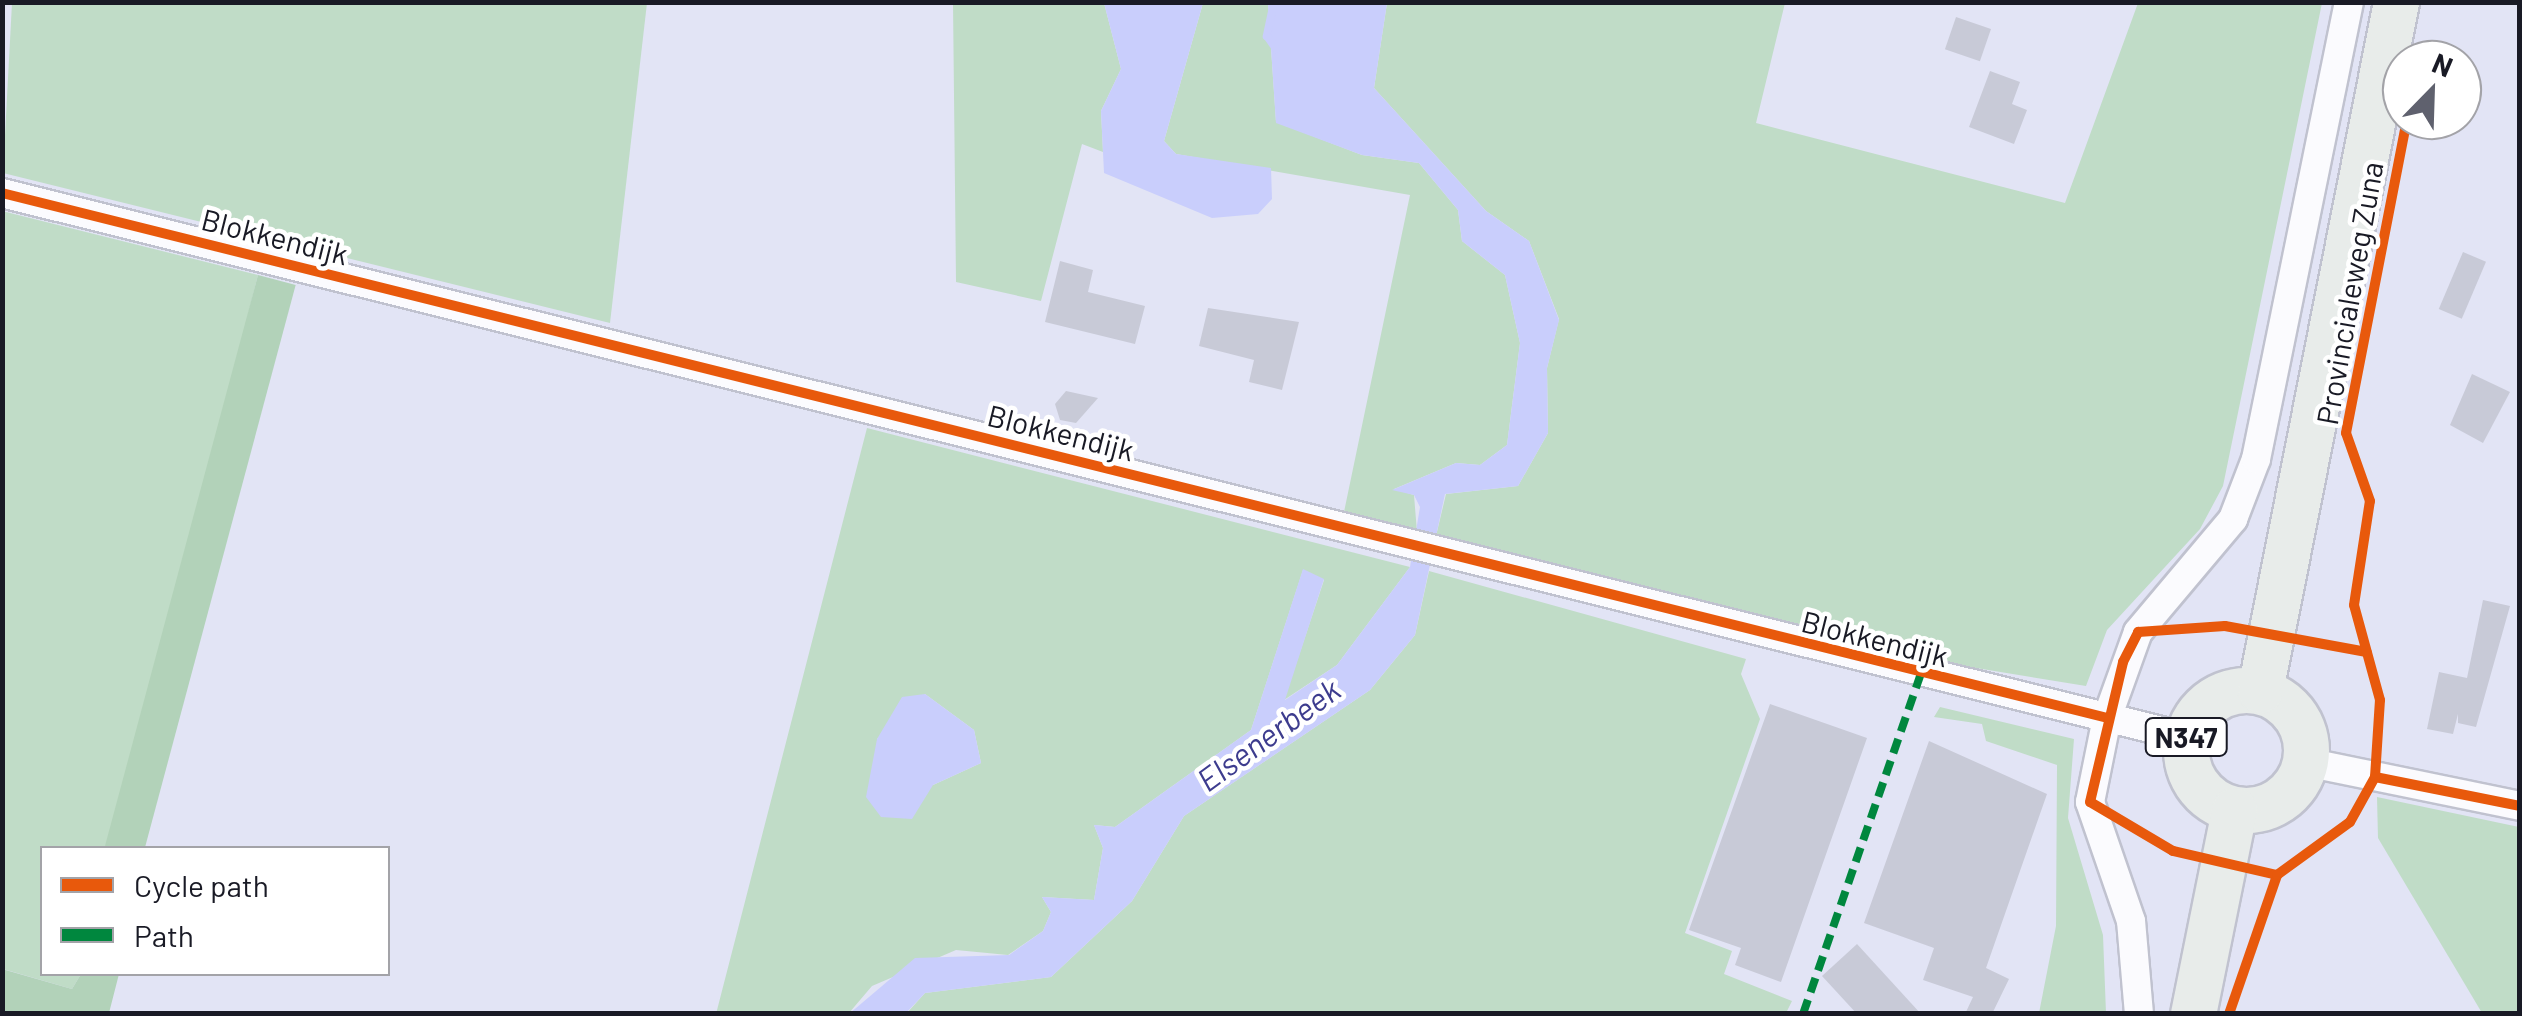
<!DOCTYPE html>
<html>
<head>
<meta charset="utf-8">
<style>
	body { margin:0 }
	#map { position:relative; width:2522px; height:1016px; overflow:hidden; background:#e2e4f5; font-family:Barlow,sans-serif }
	div>[style] { position:absolute }
	[style*='--x'] { left:calc(var(--x)*1px); top:calc(var(--y)*1px); width:calc(var(--w)*1px); rotate:calc(var(--a)*1deg) }
	.green>* { inset:0; background:#c0dcc7 }
	.forest>* { inset:0; background:#b2d2b9; transform-origin:0 0 }
	.water>* { inset:0; background:#c9cefc }
	.stream>* { height:8px; margin:-4px; padding:0 4px; transform-origin:4px; border-radius:4px; background:#c9cefc }
	.building>* { inset:0; background:#c8cad7; transform-origin:0 0 }
	.roads { filter:drop-shadow(2px 0 #c0c2cf) drop-shadow(-2px 0 #c0c2cf) drop-shadow(0 2px #c0c2cf) drop-shadow(0 -2px #c0c2cf) }
	.minor>* { height:28px; margin:-14px; padding:0 14px; transform-origin:14px; border-radius:14px; background:#fbfbfe }
	.primary>* { height:45px; margin:-22.5px; padding:0 22.5px; transform-origin:22.5px; border-radius:22.5px; background:#e8ecea }
	.primary>.ring { margin:-22.5px; padding:0; box-sizing:content-box; background:none; border:45px solid #e8ecea; border-radius:50% }
	.quiet>* { height:8px; margin-top:-4px; transform-origin:0; background:repeating-linear-gradient(90deg,#00873e 0 15px,transparent 0 23px) }
	.cycleway>* { height:10px; margin:-5px; padding:0 5px; transform-origin:5px; border-radius:5px; background:#e8590c }
	span { translate:-50% -50%; white-space:nowrap; text-align:center; line-height:1.15; -webkit-text-stroke:9px #fff; paint-order:stroke }
	.shield-label span { padding:2px 8px; background:#fff; border:2px solid; border-radius:8px; -webkit-text-stroke-width:0 }
	.shield-label { font-size:28px; color:#191a25; font-weight:700 }
	.street-label { font-size:30px; color:#191a25 }
	.water-label { font-size:32px; color:#3d3c8e; font-style:italic }
	.frame { position:absolute; inset:0; border:5px solid #191a25; pointer-events:none }
	.legend { position:absolute; left:40px; top:846px; width:350px; height:130px; box-sizing:border-box; background:#fff; border:2px solid #a3a3a8; margin:0; padding:12px 18px; list-style:none; font-size:30px; color:#191a25 }
	.legend li { display:flex; align-items:center; gap:20px; height:50px }
	.legend b { width:50px; border:2px solid #a3a3a8 }
	.north { position:absolute; left:2382px; top:40px; width:100px; height:100px; box-sizing:border-box; background:#fff; border:2px solid #a3a3a8; border-radius:50%; rotate:23deg; font-size:28px; font-weight:700; line-height:40px; text-align:center; color:#191a25 }
	.north::after { content:''; display:block; margin:auto; width:35px; height:45px; background:#5f616e; clip-path:polygon(50% 0,100% 100%,50% 72%,0 100%) }
</style>
</head>
<body>
<div id="map">
	<div class="green">
		<i style="clip-path:polygon(12px 3px,647px 3px,610px 323px,3px 173px)"></i>
		<i style="clip-path:polygon(953px 3px,1104px 3px,1121px 69px,1101px 111px,1103px 152px,1082px 144px,1041px 301px,956px 282px)"></i>
		<i style="clip-path:polygon(1203px 3px,1268px 3px,1276px 122px,1362px 155px,1419px 163px,1458px 210px,1462px 241px,1505px 275px,1520px 343px,1507px 445px,1480px 465px,1456px 463px,1394px 489px,1414px 495px,1417px 532px,1344px 512px,1410px 195px,1176px 154px,1164px 141px)"></i>
		<i style="clip-path:polygon(1387px 3px,1785px 3px,1756px 123px,2065px 203px,2138px 3px,2322px 3px,2223px 486px,2200px 529px,2107px 630px,2086px 686px,1903px 656px,1436px 536px,1446px 494px,1518px 486px,1548px 433px,1547px 368px,1559px 319px,1529px 241px,1486px 211px,1374px 88px)"></i>
		<i style="clip-path:polygon(2px 211px,258px 275px,113px 848px,42px 848px,42px 974px,81px 974px,72px 989px,3px 969px)"></i>
		<i style="clip-path:polygon(evenodd,867px 428px,1410px 567px,1337px 665px,1284px 700px,1324px 580px,1303px 570px,1251px 730px,1115px 827px,1094px 825px,1103px 848px,1094px 900px,1042px 897px,1051px 912px,1043px 931px,1008px 955px,956px 950px,872px 986px,849px 1013px,716px 1014px,867px 428px,925px 694px,974px 730px,981px 763px,933px 785px,877px 739px,925px 694px)"></i>
		<i style="clip-path:polygon(1429px 571px,1746px 659px,1741px 674px,1760px 719px,1685px 933px,1732px 951px,1724px 974px,1792px 1001px,1786px 1013px,906px 1014px,925px 993px,1051px 977px,1132px 901px,1184px 816px,1370px 690px,1415px 635px)"></i>
		<i style="clip-path:polygon(1940px 707px,2074px 739px,2068px 818px,2103px 935px,2106px 1013px,2039px 1013px,2056px 926px,2057px 765px,1986px 741px,1982px 724px,1934px 717px)"></i>
		<i style="clip-path:polygon(2377px 797px,2519px 827px,2519px 1013px,2482px 1013px,2378px 838px)"></i>
	</div>
	<div class="forest">
		<i style="left:258px;top:275px;width:39px;height:591px;rotate:15deg"></i>
		<i style="clip-path:polygon(2px 969px,72px 989px,81px 974px,119px 974px,109px 1013px,3px 1014px)"></i>
	</div>
	<div class="water">
		<i style="clip-path:polygon(1104px 3px,1203px 3px,1164px 141px,1176px 154px,1271px 168px,1272px 199px,1258px 214px,1212px 218px,1104px 173px,1101px 111px,1121px 69px)"></i>
		<i style="clip-path:polygon(1268px 3px,1387px 3px,1374px 88px,1486px 211px,1529px 241px,1559px 320px,1547px 368px,1548px 433px,1518px 486px,1445px 494px,1415px 635px,1370px 690px,1184px 816px,1132px 901px,1051px 977px,925px 993px,906px 1013px,849px 1014px,915px 958px,1009px 955px,1043px 931px,1051px 912px,1042px 897px,1094px 900px,1103px 848px,1094px 825px,1115px 827px,1251px 730px,1303px 569px,1324px 579px,1285px 700px,1337px 665px,1410px 567px,1420px 507px,1414px 495px,1392px 490px,1456px 463px,1480px 465px,1507px 445px,1520px 343px,1505px 275px,1462px 241px,1458px 210px,1419px 163px,1362px 155px,1276px 123px)"></i>
		<i style="clip-path:polygon(925px 694px,974px 730px,981px 763px,933px 785px,912px 819px,881px 817px,866px 797px,877px 739px,902px 697px)"></i>
	</div>
	<div class="stream">
		<i style="--x:1274;--y:2;--w:35;--a:102"></i>
		<i style="--x:1267;--y:36;--w:16;--a:55"></i>
	</div>
	<div class="building">
		<i style="left:1956px;top:17px;width:37px;height:34px;rotate:19deg"></i>
		<i style="clip-path:polygon(1990px 71px,2020px 82px,2012px 104px,2027px 110px,2014px 144px,1969px 127px)"></i>
		<i style="left:2463px;top:252px;width:25px;height:62px;rotate:23deg"></i>
		<i style="clip-path:polygon(1060px 261px,1093px 270px,1088px 292px,1145px 306px,1135px 344px,1045px 322px)"></i>
		<i style="clip-path:polygon(1208px 308px,1299px 322px,1282px 390px,1249px 382px,1254px 360px,1199px 346px)"></i>
		<i style="clip-path:polygon(2472px 374px,2510px 392px,2483px 443px,2450px 425px)"></i>
		<i style="clip-path:polygon(1066px 391px,1098px 398px,1076px 423px,1060px 420px,1055px 404px)"></i>
		<i style="clip-path:polygon(2483px 600px,2510px 606px,2476px 727px,2458px 723px,2458px 714px,2453px 734px,2427px 729px,2439px 672px,2467px 678px)"></i>
		<i style="clip-path:polygon(1770px 704px,1867px 738px,1781px 982px,1735px 965px,1741px 948px,1689px 930px)"></i>
		<i style="clip-path:polygon(1929px 741px,2047px 794px,1986px 968px,2009px 979px,1992px 1014px,1965px 1014px,1973px 997px,1923px 980px,1934px 948px,1864px 923px)"></i>
		<i style="clip-path:polygon(1857px 944px,1921px 1014px,1857px 1014px,1822px 976px)"></i>
	</div>
	<div class="roads">
		<div class="minor">
			<i style="--x:2;--y:193;--w:2251;--a:13.99"></i>
			<i style="--x:2306;--y:762;--w:218;--a:11.6"></i>
			<i style="--x:2139;--y:1014;--w:93;--a:-94.9"></i>
			<i style="--x:2131;--y:921;--w:126;--a:-109"></i>
			<i style="--x:2090;--y:802;--w:86;--a:-78.6"></i>
			<i style="--x:2107;--y:718;--w:91;--a:-70.2"></i>
			<i style="--x:2138;--y:632;--w:148;--a:-49.9"></i>
			<i style="--x:2233;--y:519;--w:64;--a:-69"></i>
			<i style="--x:2256;--y:459;--w:466;--a:-78.5"></i>
		</div>
		<div class="primary">
			<i class="ring" style="left:2186px;top:690px;width:75px;height:75px"></i>
			<i style="--x:2260;--y:690;--w:701;--a:-78.82"></i>
			<i style="--x:2193;--y:1014;--w:208;--a:-78.6"></i>
		</div>
	</div>
	<div class="quiet">
		<i style="--x:1803;--y:1014;--w:358;--a:-70.9"></i>
	</div>
	<div class="cycleway">
		<i style="--x:2;--y:193;--w:2169;--a:14"></i>
		<i style="--x:2375;--y:777;--w:148;--a:11.3"></i>
		<i style="--x:2277;--y:875;--w:107;--a:-167"></i>
		<i style="--x:2173;--y:851;--w:96;--a:-149.4"></i>
		<i style="--x:2090;--y:802;--w:144;--a:-76.7"></i>
		<i style="--x:2123;--y:662;--w:34;--a:-63"></i>
		<i style="--x:2138;--y:632;--w:87;--a:-3.9"></i>
		<i style="--x:2225;--y:626;--w:144;--a:10.4"></i>
		<i style="--x:2229;--y:1014;--w:147;--a:-70.9"></i>
		<i style="--x:2277;--y:875;--w:90;--a:-36"></i>
		<i style="--x:2350;--y:822;--w:51;--a:-60.9"></i>
		<i style="--x:2375;--y:777;--w:77;--a:-86.3"></i>
		<i style="--x:2380;--y:700;--w:98;--a:-105.3"></i>
		<i style="--x:2354;--y:605;--w:105;--a:-81.3"></i>
		<i style="--x:2370;--y:501;--w:72;--a:-109.4"></i>
		<i style="--x:2346;--y:433;--w:319;--a:-79"></i>
	</div>
	<div class="shield-label">
		<span style="left:2186px;top:737px">N347</span>
	</div>
	<div class="street-label">
		<span style="left:275px;top:236px;rotate:14deg">Blokkendijk</span>
		<span style="left:2349px;top:293px;rotate:-80deg">Provincialeweg Zuna</span>
		<span style="left:1061px;top:432px;rotate:14deg">Blokkendijk</span>
		<span style="left:1875px;top:638px;rotate:14deg">Blokkendijk</span>
	</div>
	<div class="water-label">
		<span style="left:1268px;top:734px;rotate:-36deg">Elsenerbeek</span>
	</div>
	<div class="frame"></div>
	<ul class="legend">
	<li><b style="height:12px;background:#e8590c"></b>Cycle path</li>
	<li><b style="height:12px;background:#00873e"></b>Path</li>
	</ul>
	<div class="north">N</div>
</div>
</body>
</html>
